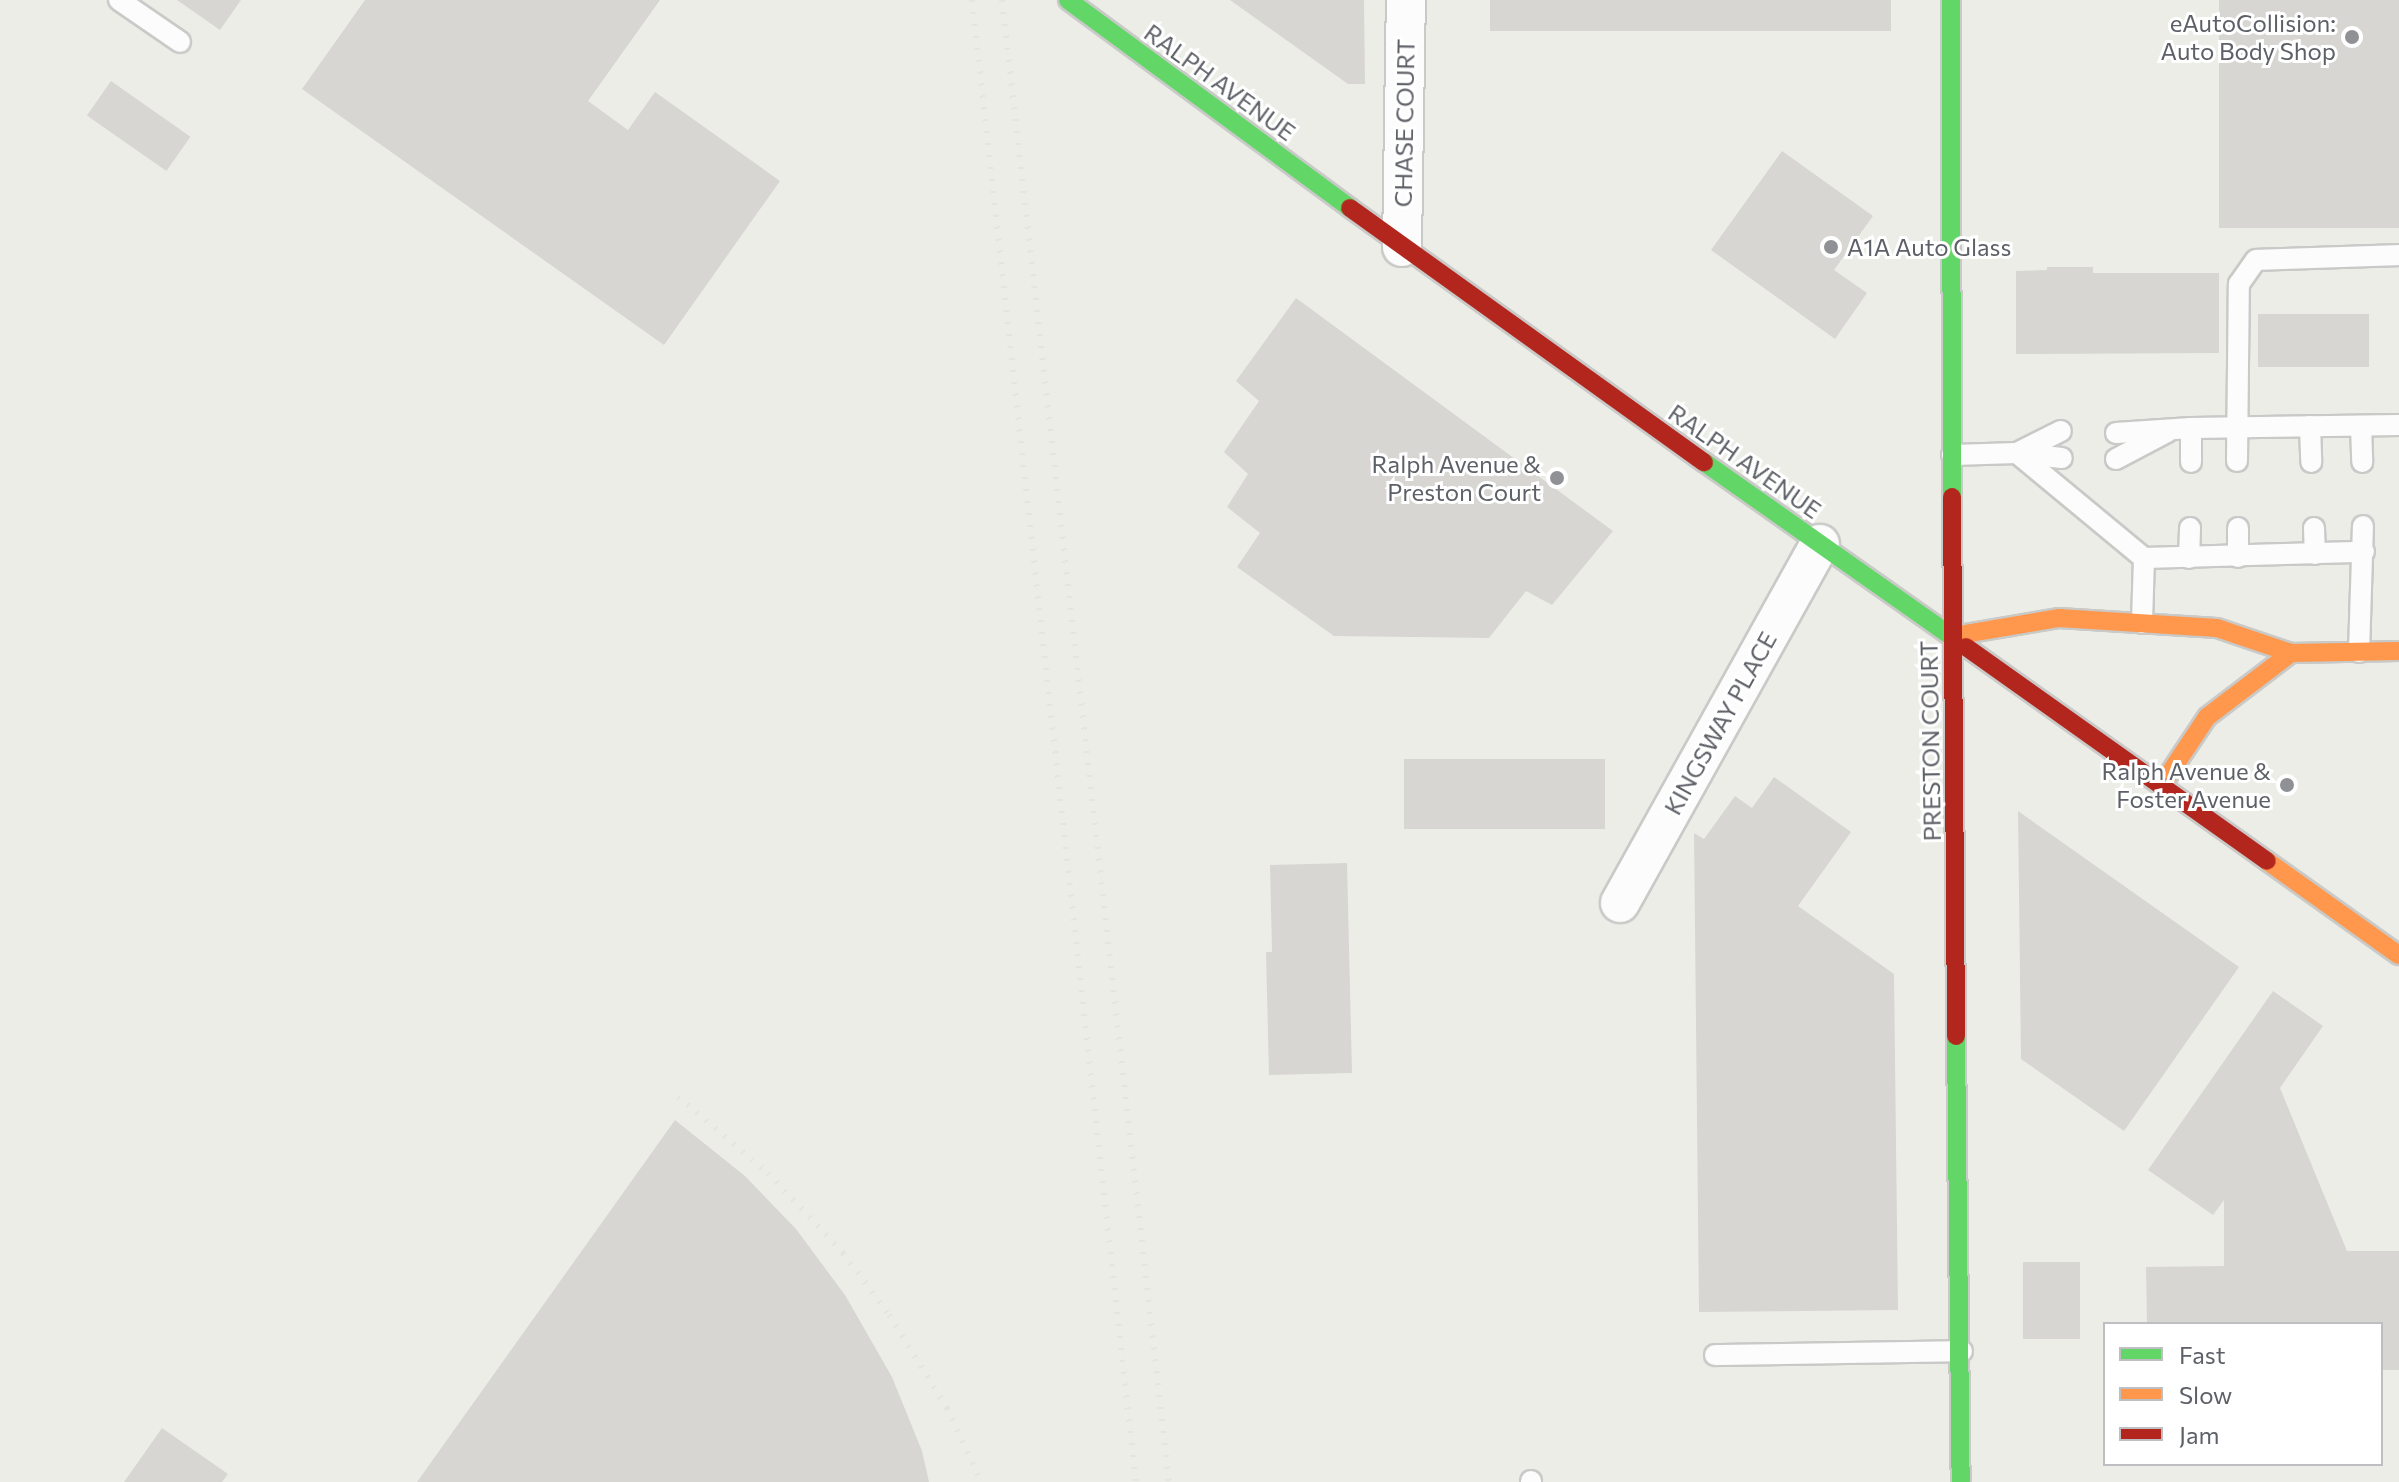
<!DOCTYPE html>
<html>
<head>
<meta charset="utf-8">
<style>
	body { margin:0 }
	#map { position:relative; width:2399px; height:1482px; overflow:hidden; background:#edede8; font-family:Commissioner,sans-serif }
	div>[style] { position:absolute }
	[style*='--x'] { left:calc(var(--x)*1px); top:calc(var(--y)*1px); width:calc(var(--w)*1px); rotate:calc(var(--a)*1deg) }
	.building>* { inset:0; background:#d7d6d3; transform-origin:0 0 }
	.roads { filter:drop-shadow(2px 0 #c9cac8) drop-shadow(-2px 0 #c9cac8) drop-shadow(0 2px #c9cac8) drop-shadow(0 -2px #c9cac8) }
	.lane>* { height:20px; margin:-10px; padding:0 10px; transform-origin:10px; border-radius:10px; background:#fcfcfc }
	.street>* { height:38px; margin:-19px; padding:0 19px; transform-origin:19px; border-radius:19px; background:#fcfcfc }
	.fast>* { height:18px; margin:-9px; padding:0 9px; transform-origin:9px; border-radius:9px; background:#63d668 }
	.slow>* { height:18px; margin:-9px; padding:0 9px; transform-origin:9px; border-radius:9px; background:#ff974d }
	.jam>* { height:18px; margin:-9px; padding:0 9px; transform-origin:9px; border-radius:9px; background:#b3261e }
	.rail>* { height:6px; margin-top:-3px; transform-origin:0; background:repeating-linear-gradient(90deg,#e4e4e3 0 2px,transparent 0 12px) }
	.dots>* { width:22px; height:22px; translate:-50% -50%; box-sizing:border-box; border:4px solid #fff; border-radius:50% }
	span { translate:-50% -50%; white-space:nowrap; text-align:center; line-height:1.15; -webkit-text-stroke:6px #fff; paint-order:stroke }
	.poi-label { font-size:24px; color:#5d6066 }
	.right { translate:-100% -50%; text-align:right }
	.left { translate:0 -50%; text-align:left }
	.street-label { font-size:24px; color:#5d6066 }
	.legend { position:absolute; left:2103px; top:1322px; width:280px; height:144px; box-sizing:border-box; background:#fff; border:2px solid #bebfc2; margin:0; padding:10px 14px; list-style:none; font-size:24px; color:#5d6066 }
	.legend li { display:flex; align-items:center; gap:16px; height:40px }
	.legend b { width:40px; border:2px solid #bebfc2 }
</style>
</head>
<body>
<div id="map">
	<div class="building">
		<i style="clip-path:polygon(177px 0,241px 0,220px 30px)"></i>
		<i style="clip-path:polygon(365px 0,660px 0,588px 101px,628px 130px,655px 92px,780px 181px,664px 345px,302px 89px)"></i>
		<i style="clip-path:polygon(1230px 0,1364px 0,1365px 84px,1348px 84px)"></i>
		<i style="left:1490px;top:0;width:401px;height:31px"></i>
		<i style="left:2219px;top:0;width:180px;height:228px"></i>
		<i style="left:111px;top:81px;width:97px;height:42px;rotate:35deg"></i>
		<i style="clip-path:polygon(1782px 151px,1873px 216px,1834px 270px,1867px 293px,1835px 339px,1711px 250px)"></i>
		<i style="clip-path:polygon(2047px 267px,2093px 267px,2093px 273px,2219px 273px,2219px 353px,2016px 354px,2016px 271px,2047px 270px)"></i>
		<i style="clip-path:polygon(1296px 298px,1613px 531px,1552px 605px,1526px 591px,1489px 638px,1334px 636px,1237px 567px,1260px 533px,1227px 507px,1248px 474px,1224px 452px,1259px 401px,1236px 381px)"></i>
		<i style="left:2369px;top:314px;width:53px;height:111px;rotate:90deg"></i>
		<i style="left:1605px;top:759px;width:70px;height:201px;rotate:90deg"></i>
		<i style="clip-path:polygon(1774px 777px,1851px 832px,1798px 906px,1894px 974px,1898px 1310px,1699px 1312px,1694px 833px,1704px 839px,1735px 796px,1752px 808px)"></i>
		<i style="clip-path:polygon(2018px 811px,2239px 967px,2124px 1131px,2021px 1059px)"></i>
		<i style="clip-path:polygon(1347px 863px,1352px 1073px,1269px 1075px,1266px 952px,1272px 952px,1270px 865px)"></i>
		<i style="clip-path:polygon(2273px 991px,2323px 1026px,2280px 1088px,2347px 1251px,2399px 1251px,2399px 1370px,2381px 1370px,2381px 1324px,2147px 1324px,2146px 1267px,2224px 1266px,2224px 1200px,2213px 1215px,2148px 1170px)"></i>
		<i style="clip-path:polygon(675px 1120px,745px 1176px,796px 1229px,845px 1295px,892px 1377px,922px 1451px,929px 1482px,417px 1482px)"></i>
		<i style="left:2080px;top:1262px;width:77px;height:57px;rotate:90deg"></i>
		<i style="clip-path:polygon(162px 1428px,228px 1474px,222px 1482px,124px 1482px)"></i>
	</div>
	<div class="roads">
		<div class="lane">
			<i style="--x:119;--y:0;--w:74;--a:34.5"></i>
			<i style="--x:2310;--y:426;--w:36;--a:88"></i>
			<i style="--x:2361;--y:426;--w:36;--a:88"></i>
			<i style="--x:2116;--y:433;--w:75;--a:-3.8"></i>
			<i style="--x:2191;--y:428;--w:208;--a:-0.8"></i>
			<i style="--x:2017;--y:453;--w:49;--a:-26.6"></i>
			<i style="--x:2017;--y:453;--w:45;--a:6.3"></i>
			<i style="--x:1952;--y:455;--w:65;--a:-1.8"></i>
			<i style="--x:2017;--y:453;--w:165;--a:39.6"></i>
			<i style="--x:2144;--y:558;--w:65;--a:91.8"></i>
			<i style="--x:2116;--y:459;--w:58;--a:-27.9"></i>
			<i style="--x:2237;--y:461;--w:177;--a:-89.4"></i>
			<i style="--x:2239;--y:284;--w:29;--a:-55"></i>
			<i style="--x:2256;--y:260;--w:143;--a:-2"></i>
			<i style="--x:2191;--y:462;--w:34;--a:-90"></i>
			<i style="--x:2238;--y:528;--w:29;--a:90"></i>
			<i style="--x:2314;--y:528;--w:26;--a:88"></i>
			<i style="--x:2144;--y:558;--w:220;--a:-1.6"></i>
			<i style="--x:2189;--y:558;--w:30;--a:-88"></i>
			<i style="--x:2359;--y:652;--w:126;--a:-88.2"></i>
			<i style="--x:1715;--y:1355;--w:247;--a:-0.9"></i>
			<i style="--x:1531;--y:1481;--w:1;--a:90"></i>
		</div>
		<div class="street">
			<i style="--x:1402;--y:247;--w:247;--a:-89.1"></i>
			<i style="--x:1620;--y:903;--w:411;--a:-60.9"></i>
		</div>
		<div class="fast">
			<i style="--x:1068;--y:0;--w:350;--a:36.4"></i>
			<i style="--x:1951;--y:0;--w:497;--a:89.9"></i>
			<i style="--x:1704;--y:462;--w:321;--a:35.2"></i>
			<i style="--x:1956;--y:1036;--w:446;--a:89.4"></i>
		</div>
		<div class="slow">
			<i style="--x:1953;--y:636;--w:108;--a:-9.6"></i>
			<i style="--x:2059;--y:618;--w:158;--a:3.6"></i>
			<i style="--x:2217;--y:628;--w:78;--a:18.7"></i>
			<i style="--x:2291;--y:653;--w:108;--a:-1.1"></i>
			<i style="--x:2161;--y:786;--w:83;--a:-56.3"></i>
			<i style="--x:2207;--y:717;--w:106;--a:-37.3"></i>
			<i style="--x:2267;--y:861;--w:162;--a:35.5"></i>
		</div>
		<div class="jam">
			<i style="--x:1350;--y:208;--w:436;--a:35.7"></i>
			<i style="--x:1952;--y:497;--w:539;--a:89.57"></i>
			<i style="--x:1966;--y:647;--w:369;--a:35.4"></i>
		</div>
	</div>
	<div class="rail">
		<i style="--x:972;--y:0;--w:1491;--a:83.69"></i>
		<i style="--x:1002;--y:0;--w:1491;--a:83.57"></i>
		<i style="--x:678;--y:1097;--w:118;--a:40.2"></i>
		<i style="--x:768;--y:1173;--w:110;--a:46.8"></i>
		<i style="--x:843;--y:1253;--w:77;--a:53.4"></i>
		<i style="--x:889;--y:1315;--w:110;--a:58.1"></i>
		<i style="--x:947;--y:1408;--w:81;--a:65.3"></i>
	</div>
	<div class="dots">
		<i style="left:2352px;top:37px;background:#8f9194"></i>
		<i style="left:1831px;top:247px;background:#8f9194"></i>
		<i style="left:1557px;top:478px;background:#8f9194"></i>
		<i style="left:2287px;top:785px;background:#8f9194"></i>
	</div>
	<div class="poi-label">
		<span class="right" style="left:2336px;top:37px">eAutoCollision:<br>Auto Body Shop</span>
		<span class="left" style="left:1847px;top:247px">A1A Auto Glass</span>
		<span class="right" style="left:1541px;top:478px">Ralph Avenue &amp;<br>Preston Court</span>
		<span class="right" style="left:2271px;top:785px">Ralph Avenue &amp;<br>Foster Avenue</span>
	</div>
	<div class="street-label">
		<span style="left:1220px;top:82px;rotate:36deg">RALPH AVENUE</span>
		<span style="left:1404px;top:123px;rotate:-89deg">CHASE COURT</span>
		<span style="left:1745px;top:461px;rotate:35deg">RALPH AVENUE</span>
		<span style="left:1720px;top:723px;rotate:-61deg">KINGSWAY PLACE</span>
		<span style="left:1930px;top:741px;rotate:-91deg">PRESTON COURT</span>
	</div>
	<ul class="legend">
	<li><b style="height:10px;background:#63d668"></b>Fast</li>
	<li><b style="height:10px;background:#ff974d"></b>Slow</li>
	<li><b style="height:10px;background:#b3261e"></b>Jam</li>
	</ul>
</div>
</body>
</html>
